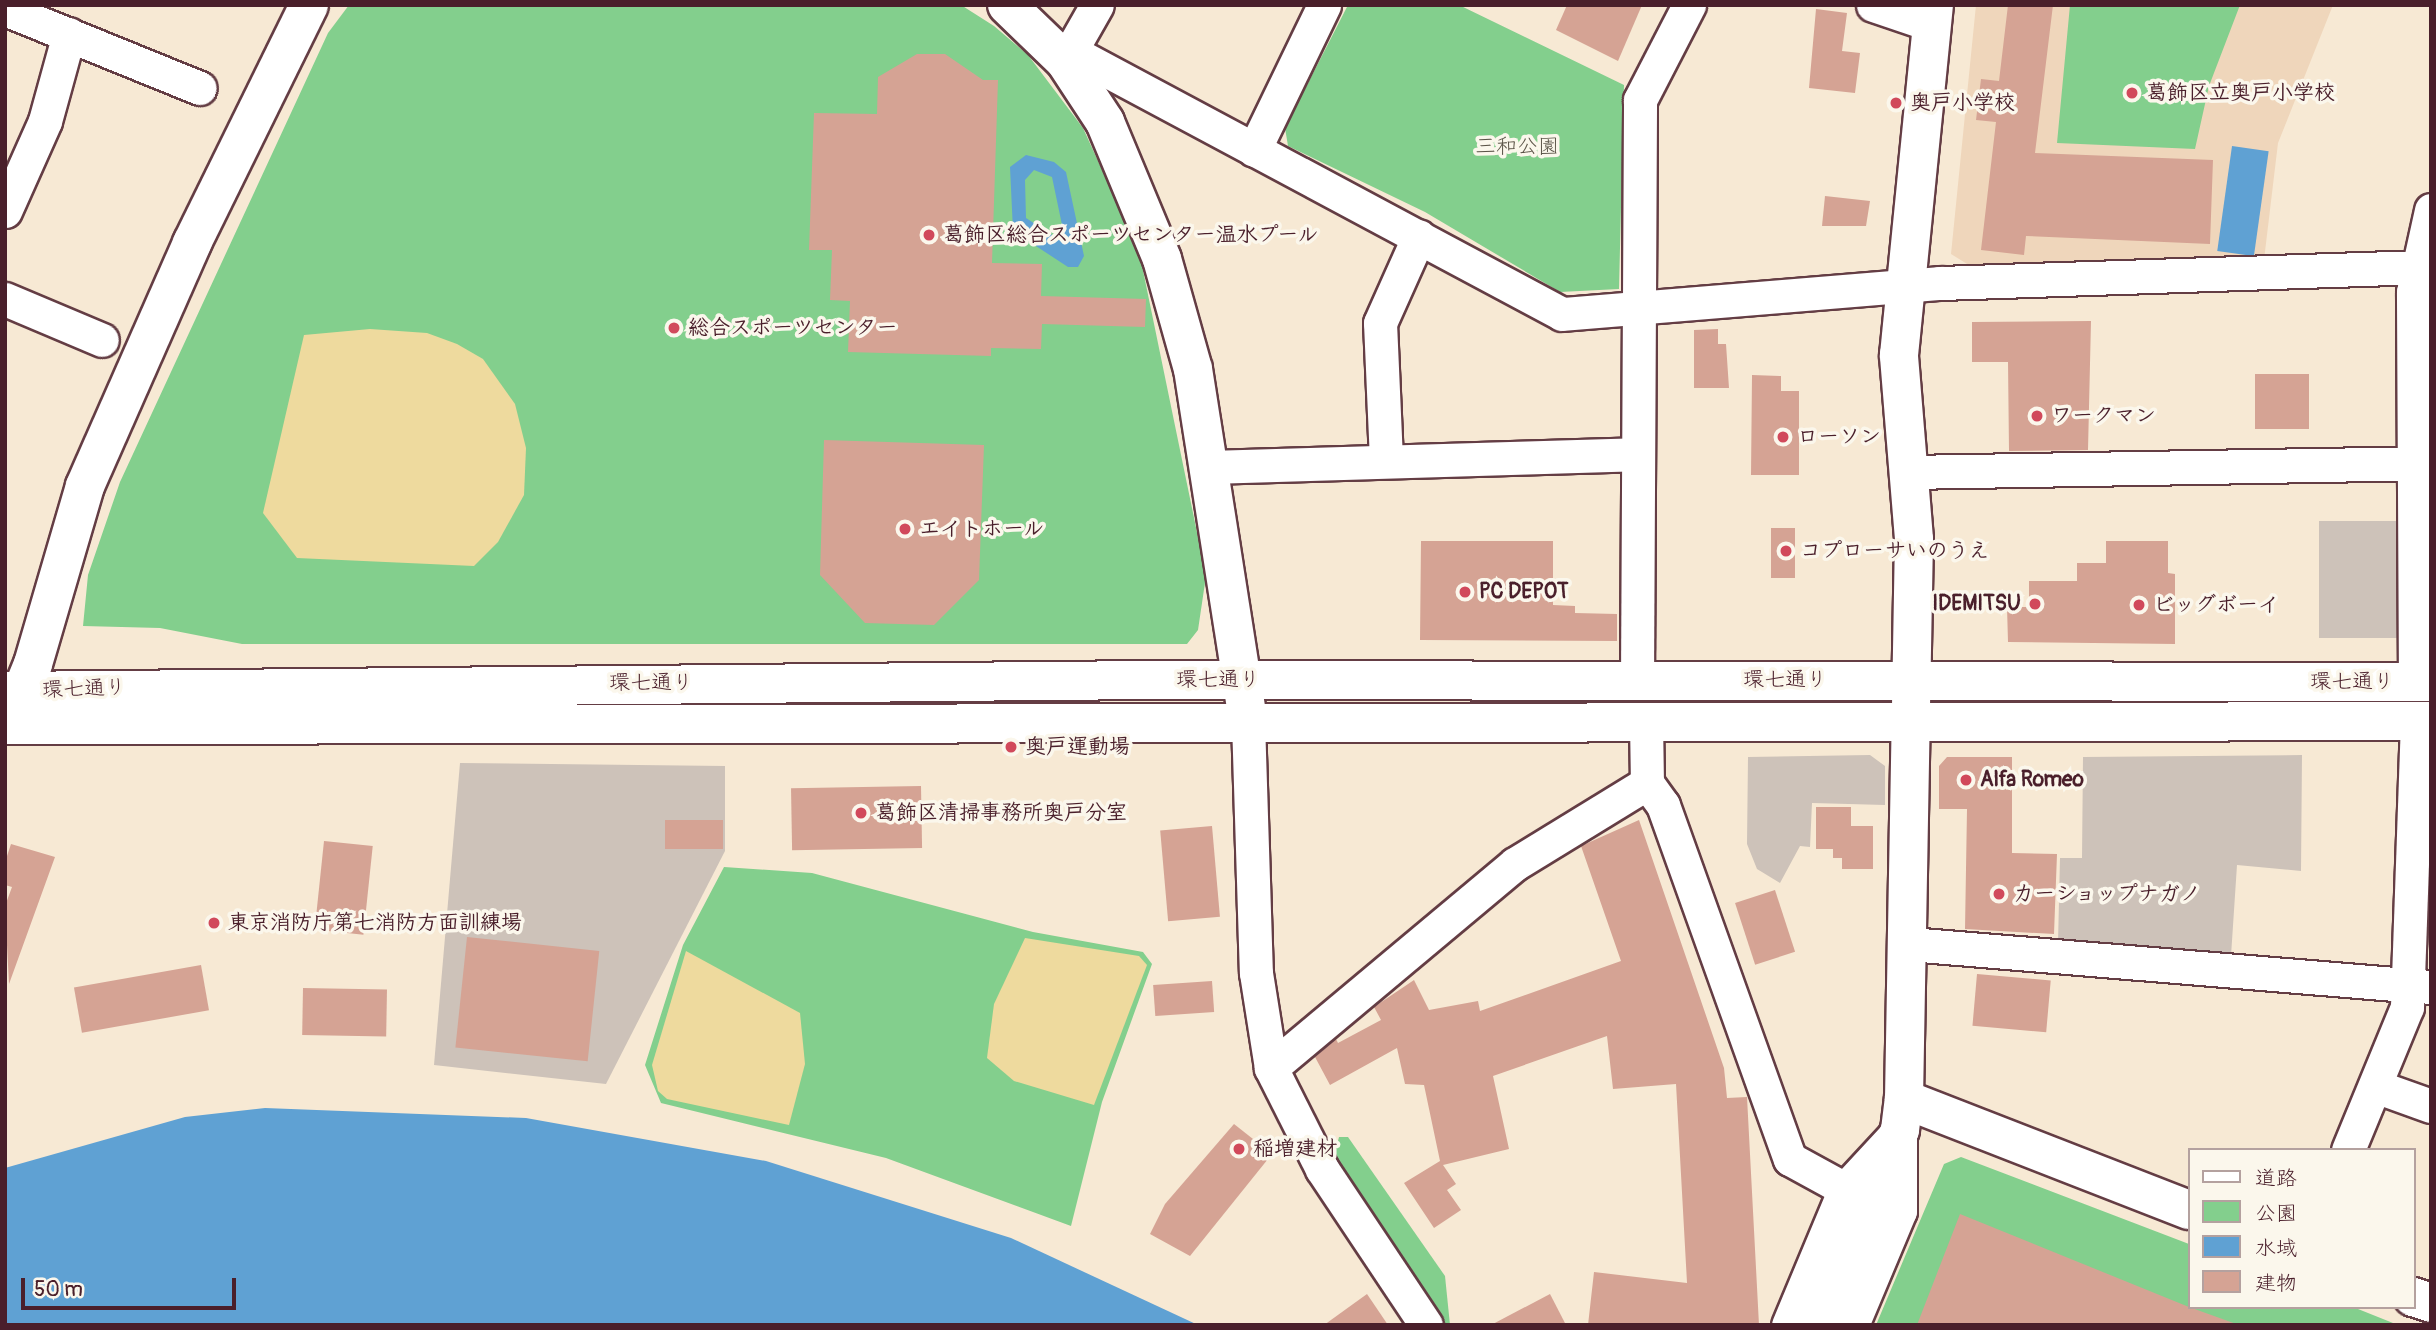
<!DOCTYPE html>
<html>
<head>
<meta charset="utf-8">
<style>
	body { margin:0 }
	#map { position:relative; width:2436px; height:1330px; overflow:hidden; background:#f7e9d4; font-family:Pangolin,"Klee One",sans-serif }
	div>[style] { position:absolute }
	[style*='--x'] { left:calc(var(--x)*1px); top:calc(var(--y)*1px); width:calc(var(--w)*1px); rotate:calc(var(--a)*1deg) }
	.built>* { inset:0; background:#efd6bb }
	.industrial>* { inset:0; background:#cdc2b9; transform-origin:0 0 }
	.green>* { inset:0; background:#83cf8d }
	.sand>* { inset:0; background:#eeda9e }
	.water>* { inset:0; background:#5fa1d3; transform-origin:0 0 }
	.building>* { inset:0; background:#d5a394; transform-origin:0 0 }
	.roads { filter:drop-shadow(2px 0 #643d44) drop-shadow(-2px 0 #643d44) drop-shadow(0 2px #643d44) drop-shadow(0 -2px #643d44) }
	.minor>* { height:33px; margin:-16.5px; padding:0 16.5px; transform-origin:16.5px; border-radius:16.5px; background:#fff }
	.tertiary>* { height:38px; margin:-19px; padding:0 19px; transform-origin:19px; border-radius:19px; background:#fff }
	.primary>* { height:38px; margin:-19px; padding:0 19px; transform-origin:19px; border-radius:19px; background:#fff }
	.dots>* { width:19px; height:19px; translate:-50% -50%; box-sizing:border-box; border:4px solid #fbf7ec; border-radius:50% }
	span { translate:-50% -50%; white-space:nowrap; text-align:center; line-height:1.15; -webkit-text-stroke:7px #fbf7ec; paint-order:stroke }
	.poi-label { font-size:21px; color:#4a1f2b; font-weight:700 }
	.left { translate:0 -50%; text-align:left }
	.right { translate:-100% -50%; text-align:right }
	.park-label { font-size:21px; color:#5b5448 }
	.street-label { font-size:21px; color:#4a1f2b }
	.frame { position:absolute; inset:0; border:7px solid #4a1f2b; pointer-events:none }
	.legend { position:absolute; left:2188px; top:1148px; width:228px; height:161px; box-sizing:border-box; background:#fbf7ec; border:2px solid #b4a19f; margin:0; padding:9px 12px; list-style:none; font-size:21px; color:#4a1f2b }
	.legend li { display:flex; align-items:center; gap:14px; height:35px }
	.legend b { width:35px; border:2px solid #b4a19f }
	.scale { position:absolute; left:21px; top:1278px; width:215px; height:32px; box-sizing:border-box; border:4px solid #4a1f2b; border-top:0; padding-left:9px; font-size:21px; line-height:24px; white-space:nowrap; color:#4a1f2b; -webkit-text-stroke:5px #fbf7ec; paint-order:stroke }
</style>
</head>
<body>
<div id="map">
	<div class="built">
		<i style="clip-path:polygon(1976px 5px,2333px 5px,2278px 143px,2264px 260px,1972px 267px,1951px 254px)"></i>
	</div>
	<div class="industrial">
		<i style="left:2319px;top:521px;width:85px;height:117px"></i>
		<i style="clip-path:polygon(1870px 755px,1885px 766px,1885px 805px,1812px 803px,1810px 847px,1800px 846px,1780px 883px,1757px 869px,1747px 844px,1748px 757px)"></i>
		<i style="clip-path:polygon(2302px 755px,2301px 871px,2237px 865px,2231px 956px,2058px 943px,2060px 858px,2082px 858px,2083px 757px)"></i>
		<i style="clip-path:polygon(460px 763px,725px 766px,725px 851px,606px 1084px,434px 1065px)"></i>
	</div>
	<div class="green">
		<i style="clip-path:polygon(349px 5px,961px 5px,994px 26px,1028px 55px,1083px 128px,1139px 251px,1206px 576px,1198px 630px,1187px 644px,242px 644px,160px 628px,83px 626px,88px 575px,120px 482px,328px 33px)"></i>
		<i style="clip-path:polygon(1348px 5px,1459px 5px,1624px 85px,1619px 289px,1560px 292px,1425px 212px,1288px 146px,1285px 128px)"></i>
		<i style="clip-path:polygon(2070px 5px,2240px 5px,2209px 86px,2195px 149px,2057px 143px)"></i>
		<i style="clip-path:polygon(724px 867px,812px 873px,1033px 932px,1143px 952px,1152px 964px,1102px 1102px,1071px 1226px,886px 1158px,661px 1103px,645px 1065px,683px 945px)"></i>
		<i style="clip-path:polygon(1339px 1137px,1348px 1137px,1445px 1276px,1450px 1325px,1441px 1325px,1333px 1160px)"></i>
		<i style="clip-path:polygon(1961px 1157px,2189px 1244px,2189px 1307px,2353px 1307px,2398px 1325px,1876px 1325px,1944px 1164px)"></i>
	</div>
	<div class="sand">
		<i style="clip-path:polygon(370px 329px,427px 333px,457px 344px,483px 359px,515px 404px,526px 448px,524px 495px,498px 542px,474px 566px,297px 558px,263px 513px,304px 335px)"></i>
		<i style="clip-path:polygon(1025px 938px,1139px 956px,1147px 965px,1094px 1105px,1014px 1081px,987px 1058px,994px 1004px)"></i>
		<i style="clip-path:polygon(686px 951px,800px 1013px,805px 1064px,789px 1125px,667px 1099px,658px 1091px,652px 1065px)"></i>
	</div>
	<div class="water">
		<i style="left:2232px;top:146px;width:37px;height:106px;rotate:8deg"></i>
		<i style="clip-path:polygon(evenodd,1026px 155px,1054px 162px,1066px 172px,1084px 256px,1078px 267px,1068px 267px,1013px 231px,1010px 167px,1026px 155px,1034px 170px,1052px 177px,1066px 244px,1026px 218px,1025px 180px,1034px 170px)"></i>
		<i style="clip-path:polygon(265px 1108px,526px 1118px,766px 1161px,1011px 1238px,1198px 1325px,5px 1325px,5px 1168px,185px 1117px)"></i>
	</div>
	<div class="building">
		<i style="clip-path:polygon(1567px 5px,1642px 5px,1618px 61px,1556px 30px)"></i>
		<i style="clip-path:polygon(2008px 5px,2053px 5px,2035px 153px,2213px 160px,2210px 244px,2026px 236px,2024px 255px,1981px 250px,1996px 122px,1976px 120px,1981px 79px,1999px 81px)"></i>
		<i style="clip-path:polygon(1816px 9px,1847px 13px,1842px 51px,1860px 53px,1855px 93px,1809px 88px)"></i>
		<i style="clip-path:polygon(917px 54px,945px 54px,983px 80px,998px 80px,992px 263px,1042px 264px,1041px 296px,1146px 299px,1145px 327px,1042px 324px,1041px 349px,991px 348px,991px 356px,848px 352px,850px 301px,830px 300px,832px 250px,809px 250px,814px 113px,877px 114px,878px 77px)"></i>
		<i style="clip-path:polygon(1825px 196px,1870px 201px,1866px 226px,1822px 226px)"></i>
		<i style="clip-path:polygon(2091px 321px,2088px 450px,2009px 451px,2008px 362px,1972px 362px,1972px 322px)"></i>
		<i style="clip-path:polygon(1718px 329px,1718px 344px,1726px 344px,1729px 388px,1694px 388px,1694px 330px)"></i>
		<i style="left:2255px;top:374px;width:54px;height:55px"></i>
		<i style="clip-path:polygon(1752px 375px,1781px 376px,1781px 391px,1799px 391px,1799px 475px,1751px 475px)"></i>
		<i style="clip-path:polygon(824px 440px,984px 445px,979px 580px,934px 625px,865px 623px,820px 575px)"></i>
		<i style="left:1795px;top:528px;width:50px;height:24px;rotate:90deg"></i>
		<i style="clip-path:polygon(1421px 541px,1553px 541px,1553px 605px,1575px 606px,1575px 613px,1617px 614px,1617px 641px,1420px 640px)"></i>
		<i style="clip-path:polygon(2106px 541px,2168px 541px,2168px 573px,2175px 574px,2175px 644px,2008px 642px,2007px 607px,2029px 607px,2029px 581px,2077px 581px,2077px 563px,2106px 563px)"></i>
		<i style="clip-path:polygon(1947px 757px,2012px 757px,2012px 853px,2057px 854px,2054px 934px,1965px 929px,1967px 809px,1939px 809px,1939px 766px)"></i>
		<i style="left:921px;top:786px;width:62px;height:130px;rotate:89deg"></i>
		<i style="clip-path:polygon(1816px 807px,1851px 807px,1851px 826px,1873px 826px,1873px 869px,1842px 869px,1842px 858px,1833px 858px,1833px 849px,1816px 849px)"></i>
		<i style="left:665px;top:820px;width:58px;height:29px"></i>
		<i style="clip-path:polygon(1639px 820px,1724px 1068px,1727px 1098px,1747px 1097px,1759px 1325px,1588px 1325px,1594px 1272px,1687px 1283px,1676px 1084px,1613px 1089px,1607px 1036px,1493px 1076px,1509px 1149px,1443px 1165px,1456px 1184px,1447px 1190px,1461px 1210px,1434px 1228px,1404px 1183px,1440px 1161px,1424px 1085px,1405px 1084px,1397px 1048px,1330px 1085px,1315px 1057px,1336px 1039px,1338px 1043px,1381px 1020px,1374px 1007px,1414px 980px,1429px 1010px,1478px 1001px,1480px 1011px,1621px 961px,1581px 846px)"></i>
		<i style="left:1212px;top:826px;width:91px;height:52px;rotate:85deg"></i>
		<i style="left:324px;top:841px;width:49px;height:89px;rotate:6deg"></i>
		<i style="clip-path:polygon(11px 844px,55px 857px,9px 984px,5px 906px,12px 887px,5px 885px,5px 862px)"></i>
		<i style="left:1775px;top:890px;width:65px;height:42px;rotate:72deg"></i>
		<i style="left:467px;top:937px;width:133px;height:111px;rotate:6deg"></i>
		<i style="left:201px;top:965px;width:46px;height:129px;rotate:80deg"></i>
		<i style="left:1977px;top:974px;width:74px;height:52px;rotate:5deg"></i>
		<i style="left:1212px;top:981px;width:31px;height:59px;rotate:86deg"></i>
		<i style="left:303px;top:988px;width:84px;height:47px;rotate:1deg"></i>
		<i style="clip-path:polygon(1234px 1124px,1272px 1154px,1190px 1256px,1150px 1234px,1165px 1204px)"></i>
		<i style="clip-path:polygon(1960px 1214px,2189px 1307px,2239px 1325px,1917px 1325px)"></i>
		<i style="clip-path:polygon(1367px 1294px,1388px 1325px,1324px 1325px)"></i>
		<i style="clip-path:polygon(1550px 1294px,1566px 1325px,1491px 1325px)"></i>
	</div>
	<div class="roads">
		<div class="minor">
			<i style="--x:1873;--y:5;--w:62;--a:18.7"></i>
			<i style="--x:5;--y:9;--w:210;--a:22.1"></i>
			<i style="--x:1074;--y:53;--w:553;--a:28.14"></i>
			<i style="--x:1562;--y:314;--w:379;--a:-4.7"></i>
			<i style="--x:1940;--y:283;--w:491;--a:-1.9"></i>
			<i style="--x:1065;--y:61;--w:64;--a:-60.3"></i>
			<i style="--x:1254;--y:150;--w:161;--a:-64.2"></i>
			<i style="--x:5;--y:211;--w:98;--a:-66"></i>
			<i style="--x:45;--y:121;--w:90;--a:-74.6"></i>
			<i style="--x:5;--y:299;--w:105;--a:22.9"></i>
			<i style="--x:1386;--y:460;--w:137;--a:-92.5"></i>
			<i style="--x:1380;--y:323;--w:95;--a:-65.9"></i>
			<i style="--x:1209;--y:467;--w:427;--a:-1.7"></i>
			<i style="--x:1907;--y:472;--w:524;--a:-0.98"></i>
			<i style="--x:1637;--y:681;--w:581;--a:-89.7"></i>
			<i style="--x:1640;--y:100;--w:107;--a:-62.7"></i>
			<i style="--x:2415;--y:682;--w:390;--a:-90.3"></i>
			<i style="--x:2413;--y:292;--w:84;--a:-77.6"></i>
			<i style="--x:1248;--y:721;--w:252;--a:88.2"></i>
			<i style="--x:1256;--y:973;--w:96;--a:81"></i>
			<i style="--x:1271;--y:1068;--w:113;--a:63.2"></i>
			<i style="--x:1322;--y:1169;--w:187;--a:56.3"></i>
			<i style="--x:1646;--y:721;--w:62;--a:89.1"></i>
			<i style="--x:1647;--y:783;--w:27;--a:54"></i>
			<i style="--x:1663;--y:805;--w:376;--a:70.3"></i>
			<i style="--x:1790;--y:1159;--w:63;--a:28.6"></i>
			<i style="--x:1909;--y:944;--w:524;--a:4.71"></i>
			<i style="--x:1271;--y:1068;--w:318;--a:-39.9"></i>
			<i style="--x:1515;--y:864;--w:155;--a:-31.5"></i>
			<i style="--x:2375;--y:1086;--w:59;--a:19.7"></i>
			<i style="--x:2348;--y:1150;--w:155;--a:-67.6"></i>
			<i style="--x:2407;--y:1007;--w:286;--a:-88"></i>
			<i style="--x:1788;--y:1325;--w:147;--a:-67.3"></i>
			<i style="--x:1845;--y:1189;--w:71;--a:-47.3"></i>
			<i style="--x:1852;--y:1325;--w:124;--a:-67.2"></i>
			<i style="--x:1900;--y:1211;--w:75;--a:-90"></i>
		</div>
		<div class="tertiary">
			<i style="--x:1007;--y:5;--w:81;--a:44"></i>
			<i style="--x:1065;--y:61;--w:73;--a:56.7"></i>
			<i style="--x:1105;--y:122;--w:148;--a:67.4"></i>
			<i style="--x:1162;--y:259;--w:114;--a:74.3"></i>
			<i style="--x:1193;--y:369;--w:356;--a:81.1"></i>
			<i style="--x:11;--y:718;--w:58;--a:-67.8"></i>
			<i style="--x:33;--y:664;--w:185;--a:-73.7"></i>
			<i style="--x:85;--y:486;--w:266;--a:-66.2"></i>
			<i style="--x:192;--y:243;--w:265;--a:-63.8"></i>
			<i style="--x:1904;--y:1099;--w:306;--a:21.3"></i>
			<i style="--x:2413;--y:1297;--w:19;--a:18"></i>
			<i style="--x:1820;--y:1325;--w:211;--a:-67.7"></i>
			<i style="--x:1900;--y:1130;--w:31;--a:-83"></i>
			<i style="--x:1904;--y:1099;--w:560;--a:-88.98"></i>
			<i style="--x:1914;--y:539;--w:185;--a:-94.7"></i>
			<i style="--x:1899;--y:355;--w:352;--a:-84.3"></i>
		</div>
		<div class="primary">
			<i style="--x:5;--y:691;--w:1145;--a:-0.55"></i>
			<i style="--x:1150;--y:680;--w:1281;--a:0.09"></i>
			<i style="--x:5;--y:725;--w:2426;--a:-0.09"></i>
		</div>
	</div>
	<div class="dots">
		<i style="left:2132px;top:93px;background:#d1495b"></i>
		<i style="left:1896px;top:103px;background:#d1495b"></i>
		<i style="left:929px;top:235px;background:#d1495b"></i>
		<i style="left:674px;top:328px;background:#d1495b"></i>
		<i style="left:2037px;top:416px;background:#d1495b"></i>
		<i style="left:1783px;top:437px;background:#d1495b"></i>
		<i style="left:905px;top:529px;background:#d1495b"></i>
		<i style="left:1786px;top:551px;background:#d1495b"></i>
		<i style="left:1465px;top:592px;background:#d1495b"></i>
		<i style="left:2035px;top:604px;background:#d1495b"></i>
		<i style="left:2139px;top:605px;background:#d1495b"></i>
		<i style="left:1011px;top:747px;background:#d1495b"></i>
		<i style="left:1966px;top:780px;background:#d1495b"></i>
		<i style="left:861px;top:813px;background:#d1495b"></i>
		<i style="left:1999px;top:894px;background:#d1495b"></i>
		<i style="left:214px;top:923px;background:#d1495b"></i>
		<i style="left:1239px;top:1149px;background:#d1495b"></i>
	</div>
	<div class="poi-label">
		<span class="left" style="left:2146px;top:93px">葛飾区立奥戸小学校</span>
		<span class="left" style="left:1910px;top:103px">奥戸小学校</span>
		<span class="left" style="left:943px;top:235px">葛飾区総合スポーツセンター温水プール</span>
		<span class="left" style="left:688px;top:328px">総合スポーツセンター</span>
		<span class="left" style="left:2051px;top:416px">ワークマン</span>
		<span class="left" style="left:1797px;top:437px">ローソン</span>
		<span class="left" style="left:919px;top:529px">エイトホール</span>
		<span class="left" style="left:1800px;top:551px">コプローサいのうえ</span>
		<span class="left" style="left:1479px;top:592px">PC DEPOT</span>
		<span class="right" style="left:2021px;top:604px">IDEMITSU</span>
		<span class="left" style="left:2153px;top:605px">ビッグボーイ</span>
		<span class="left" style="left:1025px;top:747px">奥戸運動場</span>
		<span class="left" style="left:1980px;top:780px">Alfa Romeo</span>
		<span class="left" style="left:875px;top:813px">葛飾区清掃事務所奥戸分室</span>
		<span class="left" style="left:2013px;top:894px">カーショップナガノ</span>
		<span class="left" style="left:228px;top:923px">東京消防庁第七消防方面訓練場</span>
		<span class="left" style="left:1253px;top:1149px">稲増建材</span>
	</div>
	<div class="park-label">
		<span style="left:1517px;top:147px">三和公園</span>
	</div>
	<div class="street-label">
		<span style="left:1218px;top:680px">環七通り</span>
		<span style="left:1785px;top:680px">環七通り</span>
		<span style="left:2352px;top:682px">環七通り</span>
		<span style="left:651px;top:683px">環七通り</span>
		<span style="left:84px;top:689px;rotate:-2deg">環七通り</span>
	</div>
	<div class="frame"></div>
	<ul class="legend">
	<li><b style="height:9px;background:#fff"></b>道路</li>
	<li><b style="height:19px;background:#83cf8d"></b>公園</li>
	<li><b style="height:19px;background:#5fa1d3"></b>水域</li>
	<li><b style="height:19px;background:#d5a394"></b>建物</li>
	</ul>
	<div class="scale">50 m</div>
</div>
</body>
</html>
